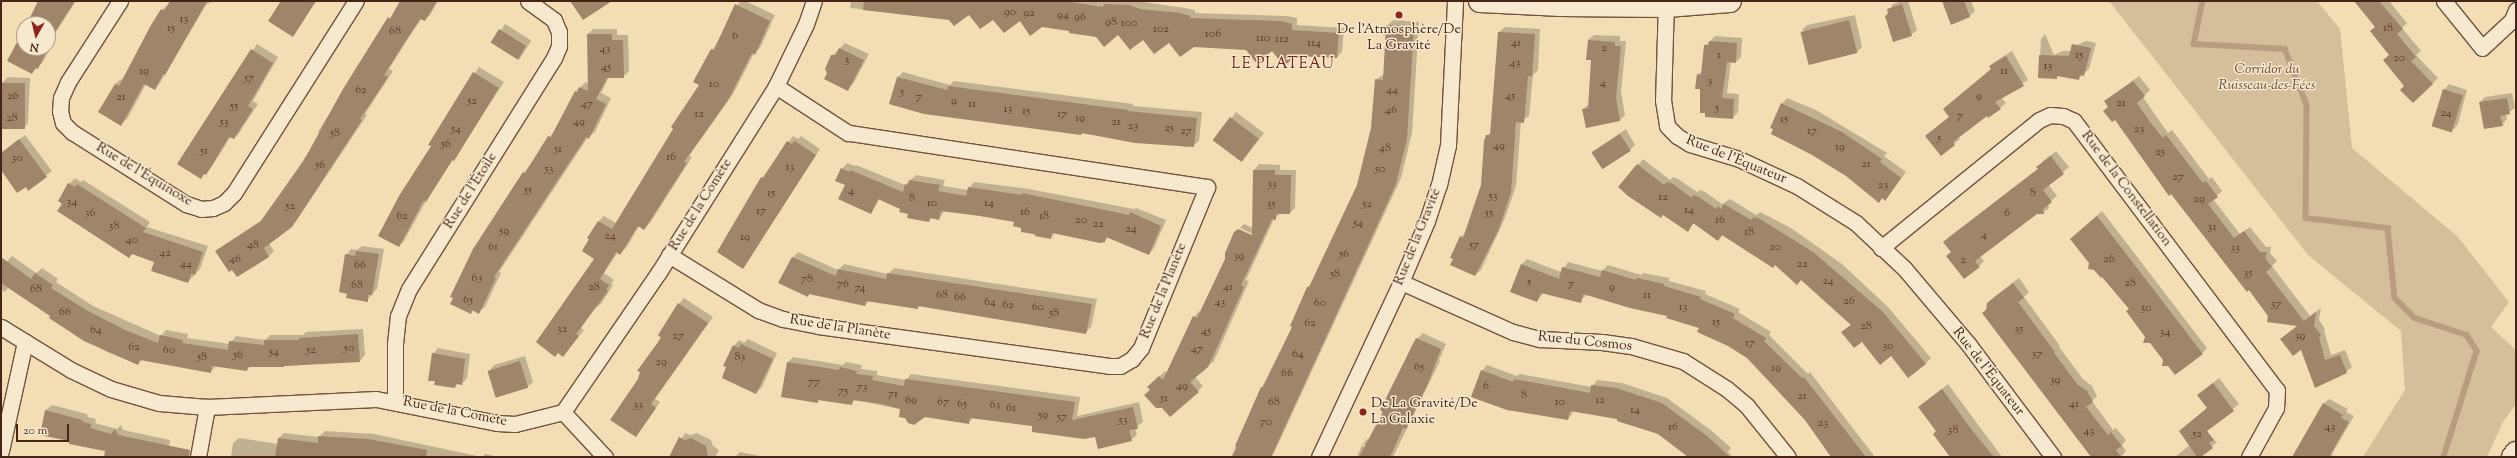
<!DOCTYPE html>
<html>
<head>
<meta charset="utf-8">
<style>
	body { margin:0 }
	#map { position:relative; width:2517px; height:458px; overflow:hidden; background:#f2ddb5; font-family:"Sorts Mill Goudy",serif }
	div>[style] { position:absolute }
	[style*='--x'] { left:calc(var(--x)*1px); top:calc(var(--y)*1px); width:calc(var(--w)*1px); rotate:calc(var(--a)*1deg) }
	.green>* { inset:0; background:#d5be9a }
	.shadow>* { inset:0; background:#0003; transform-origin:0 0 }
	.stream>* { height:5.5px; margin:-2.75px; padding:0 2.75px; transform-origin:2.75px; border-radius:2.75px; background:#b89e7f }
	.building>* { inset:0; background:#9f8569; transform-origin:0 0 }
	.roads { filter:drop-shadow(1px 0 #71533e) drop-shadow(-1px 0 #71533e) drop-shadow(0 1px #71533e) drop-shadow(0 -1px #71533e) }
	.street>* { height:15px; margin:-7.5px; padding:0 7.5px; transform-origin:7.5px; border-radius:7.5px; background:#f7e9cf }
	.secondary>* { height:22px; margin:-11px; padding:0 11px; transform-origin:11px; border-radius:11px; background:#f7e9cf }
	.dots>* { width:11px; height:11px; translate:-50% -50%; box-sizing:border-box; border:2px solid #f7e9cf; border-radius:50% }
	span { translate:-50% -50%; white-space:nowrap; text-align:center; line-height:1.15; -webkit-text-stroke:3px #f7e9cf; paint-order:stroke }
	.number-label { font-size:12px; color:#5c3d2c }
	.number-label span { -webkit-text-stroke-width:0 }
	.poi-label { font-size:14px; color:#462517 }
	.left { translate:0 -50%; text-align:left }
	.park-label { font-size:14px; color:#6a4b38; font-style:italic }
	.street-label { font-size:14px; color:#462517 }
	.neighbourhood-label { font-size:15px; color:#7a1f14; letter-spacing:1px }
	.frame { position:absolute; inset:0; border:2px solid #462517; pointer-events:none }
	.north { position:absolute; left:16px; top:16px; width:40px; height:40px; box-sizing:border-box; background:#f7e9cf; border:1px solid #b09b85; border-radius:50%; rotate:188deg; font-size:11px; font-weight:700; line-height:16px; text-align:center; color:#462517 }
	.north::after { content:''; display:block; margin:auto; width:14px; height:18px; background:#8f2418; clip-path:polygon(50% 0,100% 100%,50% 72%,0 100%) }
	.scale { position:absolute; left:16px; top:424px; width:53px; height:18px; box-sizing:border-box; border:2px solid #462517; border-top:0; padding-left:5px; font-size:12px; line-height:14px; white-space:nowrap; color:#462517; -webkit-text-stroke:3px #f7e9cf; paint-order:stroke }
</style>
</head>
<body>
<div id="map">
	<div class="green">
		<i style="clip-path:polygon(2109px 1px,2317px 1px,2340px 29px,2352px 148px,2457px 236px,2509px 302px,2491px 327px,2516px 350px,2516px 404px,2503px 422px,2487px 457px,2363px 457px,2405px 390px,2401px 331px,2308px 255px)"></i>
	</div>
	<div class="shadow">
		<i style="clip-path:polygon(40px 1px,76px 1px,50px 41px,53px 43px,43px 62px,32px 73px,9px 61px,24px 29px,24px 48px,48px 48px,48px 24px,26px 24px)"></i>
		<i style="clip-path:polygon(172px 1px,213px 1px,206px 5px,160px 83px,155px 89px,146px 84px,127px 119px,121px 124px,115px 84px,121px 79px,123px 80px,162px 10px)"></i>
		<i style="clip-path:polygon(281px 1px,316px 1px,292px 36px,269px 21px)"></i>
		<i style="clip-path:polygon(402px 1px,438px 1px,430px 15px,424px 20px,422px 18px,407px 40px,389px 69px,393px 71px,365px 114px,367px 115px,297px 220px,269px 243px,274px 251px,269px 256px,237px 276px,216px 251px,263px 219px,321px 134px,318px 132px,370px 47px)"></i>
		<i style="clip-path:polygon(740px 1px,745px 1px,775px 15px,760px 48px,754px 53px,733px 94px,689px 156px,692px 157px,650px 223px,644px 229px,639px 226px,626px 248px,620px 254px,618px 252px,604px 273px,614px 280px,611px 284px,613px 285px,601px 304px,594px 309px,581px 328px,584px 330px,563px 355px,595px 258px,583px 251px,599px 221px,604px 216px,616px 223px,701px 85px,695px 82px)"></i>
		<i style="clip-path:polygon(851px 1px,1137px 1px,1185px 8px,1195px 10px,1195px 13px,1287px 16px,1297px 18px,1297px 25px,1344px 28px,1342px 52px,1337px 57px,1143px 39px,1118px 34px,1097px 36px,1020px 20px,969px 14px,950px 19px,850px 8px)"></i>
		<i style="clip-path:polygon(1902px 1px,1908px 1px,1917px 30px,1911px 35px,1886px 16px,1893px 4px)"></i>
		<i style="clip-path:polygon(1943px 1px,1971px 1px,1975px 11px,1969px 17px)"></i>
		<i style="clip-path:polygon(2356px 1px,2389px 1px,2407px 23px,2402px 28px,2421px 51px,2416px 55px,2438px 78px,2432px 84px,2405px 86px,2376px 26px)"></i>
		<i style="clip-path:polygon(1855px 15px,1862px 47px,1856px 53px,1802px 30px,1807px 25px)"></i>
		<i style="clip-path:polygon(1393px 20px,1419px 22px,1412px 133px,1401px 178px,1274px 453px,1271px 457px,1231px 457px,1262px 387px,1293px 326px,1308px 287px,1312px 283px,1358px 185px,1372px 128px,1376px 80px,1384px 74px,1387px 26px)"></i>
		<i style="left:505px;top:24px;width:31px;height:23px;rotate:32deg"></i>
		<i style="clip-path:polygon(1505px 27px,1540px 29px,1538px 70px,1533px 75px,1529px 116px,1521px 121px,1516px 186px,1505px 218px,1481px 270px,1475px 275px,1461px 237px,1466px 232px,1482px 185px,1487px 136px,1492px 131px,1499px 32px)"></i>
		<i style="clip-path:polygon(593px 29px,617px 29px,617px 35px,628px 35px,629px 71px,623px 77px,609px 77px,601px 93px,611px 98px,595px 132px,588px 137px,499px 272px,501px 273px,485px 307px,479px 312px,474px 310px,471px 313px,509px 194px,554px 131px,575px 92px,582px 94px,576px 91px,586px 82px,589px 84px,588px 34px)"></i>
		<i style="clip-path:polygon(2045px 34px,2054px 55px,2063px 51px,2071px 51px,2077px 45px,2086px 41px,2096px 43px,2089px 69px,2078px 79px,2059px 75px,2056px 78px,2039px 77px,2041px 39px)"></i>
		<i style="clip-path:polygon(1594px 35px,1620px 36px,1620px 41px,1626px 41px,1621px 92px,1625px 115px,1620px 120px,1583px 109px,1589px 104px,1592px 59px,1588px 40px)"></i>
		<i style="clip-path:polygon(1715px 36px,1742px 38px,1741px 57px,1736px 62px,1731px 62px,1727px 93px,1739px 94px,1738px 112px,1733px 118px,1701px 88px,1698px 75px,1703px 70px,1705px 46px)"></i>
		<i style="clip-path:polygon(845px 43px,869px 54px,853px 84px,847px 89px,832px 56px)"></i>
		<i style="clip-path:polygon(257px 44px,278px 57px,253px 101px,258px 104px,239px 133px,234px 138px,231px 136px,211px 168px,201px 177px,178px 163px)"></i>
		<i style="clip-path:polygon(2012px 51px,2028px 80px,2001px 97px,2006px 103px,2000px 108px,1987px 115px,1958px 137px,1960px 139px,1954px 144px,1927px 136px,1950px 117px,1992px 69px,1990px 66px,1996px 61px)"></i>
		<i style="clip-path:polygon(479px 67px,504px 82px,426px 201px,404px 241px,399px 246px,432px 146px,429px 144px)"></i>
		<i style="clip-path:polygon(903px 72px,950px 85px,954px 81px,1133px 104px,1133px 106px,1202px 112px,1199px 141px,1193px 146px,1187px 147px,924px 113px,890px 104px,898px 77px)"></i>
		<i style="clip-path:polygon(2139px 76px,2150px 90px,2143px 97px,2156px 116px,2168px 133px,2172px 130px,2209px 179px,2212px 177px,2222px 191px,2213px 199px,2240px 234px,2250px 227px,2266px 247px,2271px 247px,2270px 253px,2277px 261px,2272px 266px,2310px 316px,2321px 308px,2319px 320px,2325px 329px,2324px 330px,2331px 355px,2345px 350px,2352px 367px,2346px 372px,2316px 387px,2298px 326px,2269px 316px,2105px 101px)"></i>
		<i style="clip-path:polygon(8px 77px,30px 78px,28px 123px,23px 129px,1px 122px,1px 84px)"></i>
		<i style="clip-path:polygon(2449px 84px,2467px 90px,2458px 124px,2453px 130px,2444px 90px)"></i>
		<i style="clip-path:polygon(2512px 93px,2515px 108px,2506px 114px,2507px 119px,2502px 125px,2480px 102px,2485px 97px)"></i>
		<i style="clip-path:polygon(1787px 98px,1816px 110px,1887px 153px,1884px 156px,1906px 172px,1890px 194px,1885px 200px,1883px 197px,1879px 201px,1782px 104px)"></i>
		<i style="left:1236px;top:112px;width:35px;height:36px;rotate:37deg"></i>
		<i style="clip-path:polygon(1626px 129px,1635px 145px,1630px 150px,1592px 152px)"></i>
		<i style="clip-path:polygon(25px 135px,52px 171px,28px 189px,1px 169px,2px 153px)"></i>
		<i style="clip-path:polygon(793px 136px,798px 139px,801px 136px,820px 149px,743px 267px,762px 178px)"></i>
		<i style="clip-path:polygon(2056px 151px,2069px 167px,2048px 184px,2057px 196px,2048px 203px,2049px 208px,2043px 213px,2036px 213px,1980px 256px,1984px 261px,1979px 266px,1951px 252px,1944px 242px,1949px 237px,2039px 168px,2043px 161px)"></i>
		<i style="clip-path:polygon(1643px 159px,1670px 180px,1673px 177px,1678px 179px,1697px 192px,1700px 190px,1705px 192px,1722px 204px,1730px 199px,1756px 215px,1760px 212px,1791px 228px,1842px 264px,1888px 307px,1931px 358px,1925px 364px,1892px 355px,1862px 340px,1848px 327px,1852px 324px,1802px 279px,1723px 235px,1718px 239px,1694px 223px,1688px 230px,1619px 187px)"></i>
		<i style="clip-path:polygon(847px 163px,855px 166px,856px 165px,905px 185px,916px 175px,945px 180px,943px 186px,968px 190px,974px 182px,1029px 189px,1134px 209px,1136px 208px,1166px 220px,1154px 248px,1149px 254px,1109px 237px,1104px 241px,1055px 233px,1051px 238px,1022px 232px,1023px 227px,1015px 221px,945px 210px,939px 219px,933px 217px,929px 221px,880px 199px,871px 213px,846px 184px,842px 169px)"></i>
		<i style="clip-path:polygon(1259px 164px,1280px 165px,1280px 170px,1296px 170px,1295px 208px,1290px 213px,1281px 213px,1274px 219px,1246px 280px,1249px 281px,1214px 361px,1195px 377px,1203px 386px,1198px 391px,1163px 407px,1151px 390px,1154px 382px,1165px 371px,1167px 373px,1194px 317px,1199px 311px,1201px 312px,1257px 236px,1240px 228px,1244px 224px,1253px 228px,1254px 170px)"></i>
		<i style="clip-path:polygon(75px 178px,81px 182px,83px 180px,150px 222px,147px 227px,208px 246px,200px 269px,188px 282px,63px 203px,69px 184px)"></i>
		<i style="clip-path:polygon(2102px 211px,2207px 348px,2202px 353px,2165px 359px,2147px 337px,2130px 308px,2090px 263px,2077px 233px)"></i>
		<i style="clip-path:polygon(362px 246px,384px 249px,377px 289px,367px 300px,348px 293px,346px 255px,351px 249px,357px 250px)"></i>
		<i style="clip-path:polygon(798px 252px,838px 270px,844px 264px,888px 274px,894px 268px,1097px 299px,1091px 327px,1085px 333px,920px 306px,917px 308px,869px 301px,865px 305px,810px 293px,808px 295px,780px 283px,793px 257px)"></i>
		<i style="clip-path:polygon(12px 256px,36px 273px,42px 268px,58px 279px,56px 282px,93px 306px,161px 336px,166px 330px,188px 334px,187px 338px,230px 344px,236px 336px,265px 340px,270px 335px,303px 335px,306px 332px,363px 329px,365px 355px,360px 361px,284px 366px,251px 366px,247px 370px,216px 366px,211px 371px,143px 359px,138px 364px,107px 352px,50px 318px,52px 316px,9px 287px,5px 292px,1px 289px,1px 268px)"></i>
		<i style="clip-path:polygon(1527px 259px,1561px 272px,1568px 262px,1602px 271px,1608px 265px,1641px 275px,1643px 273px,1669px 278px,1669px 281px,1706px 291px,1705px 294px,1740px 309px,1738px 312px,1771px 332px,1769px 335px,1808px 374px,1810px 372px,1875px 457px,1833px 457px,1805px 420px,1748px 357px,1700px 328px,1668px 315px,1587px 294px,1580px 302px,1544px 292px,1537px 301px,1522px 264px)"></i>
		<i style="clip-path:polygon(2019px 278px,2029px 292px,2024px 297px,2060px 346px,2059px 347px,2083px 379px,2092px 386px,2097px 396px,2092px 401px,2113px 430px,2116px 428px,2126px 440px,2122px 445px,2126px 451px,2121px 457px,2092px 457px,1987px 310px,1988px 303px,1994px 297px)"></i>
		<i style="clip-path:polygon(684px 298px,713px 317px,655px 399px,660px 402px,636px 436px,638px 379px,679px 304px)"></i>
		<i style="clip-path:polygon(evenodd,1423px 333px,1446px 344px,1439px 360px,1440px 361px,1393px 457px,1357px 457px,1362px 445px,1367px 439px,1370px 440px,1413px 343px,1423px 333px,1363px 444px,1369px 446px,1369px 448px,1363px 446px,1363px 444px)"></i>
		<i style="clip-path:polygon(748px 339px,777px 353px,762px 387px,756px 393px,734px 346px,739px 340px,744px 343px)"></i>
		<i style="clip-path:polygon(438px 348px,470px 354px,467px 378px,462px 384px,458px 383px,455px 387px,433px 354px)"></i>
		<i style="clip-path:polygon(525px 356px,533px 382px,527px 387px,489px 371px,494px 365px)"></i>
		<i style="clip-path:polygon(793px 357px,843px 365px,846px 362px,862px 365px,861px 369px,877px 371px,877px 375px,906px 380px,911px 374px,1080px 397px,1077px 416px,1139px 402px,1143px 422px,1135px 428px,1137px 435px,1131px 440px,974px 417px,968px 423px,855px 400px,852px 403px,820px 399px,817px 402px,788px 362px)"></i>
		<i style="clip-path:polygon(1487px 365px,1517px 376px,1520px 374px,1592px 387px,1597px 380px,1622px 383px,1667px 398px,1712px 431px,1731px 448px,1728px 452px,1733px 457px,1689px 457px,1659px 433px,1619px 418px,1574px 411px,1568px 419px,1482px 371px)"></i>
		<i style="clip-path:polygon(2219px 378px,2239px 404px,2216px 423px,2200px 414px,2208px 407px,2198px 395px)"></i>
		<i style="clip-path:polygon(1948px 384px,2002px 457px,1952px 457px,1937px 431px,1919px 407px)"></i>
		<i style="clip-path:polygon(2329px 399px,2348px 409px,2346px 412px,2354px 416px,2332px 454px,2333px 457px,2294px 457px,2323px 404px)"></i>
		<i style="clip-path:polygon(52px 405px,87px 414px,88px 417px,96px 419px,95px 423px,117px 429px,121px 425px,123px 430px,170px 440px,167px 457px,107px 457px,106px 451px,46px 410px)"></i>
		<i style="clip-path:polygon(325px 431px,374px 434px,482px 457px,485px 454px,500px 457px,231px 457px,233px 443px,239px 438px,278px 444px,279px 438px,284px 433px,319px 437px)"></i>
		<i style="clip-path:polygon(685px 433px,691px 435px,697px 433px,711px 440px,713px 446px,719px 450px,715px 457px,670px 457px)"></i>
		<i style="clip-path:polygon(2204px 433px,2217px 442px,2200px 457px,2175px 457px)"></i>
		<i style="clip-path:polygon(740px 452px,765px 457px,735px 457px)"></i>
	</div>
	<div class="stream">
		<i style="--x:2203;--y:1;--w:44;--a:101.8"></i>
		<i style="--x:2194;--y:44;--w:91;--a:3.1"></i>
		<i style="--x:2285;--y:49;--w:60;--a:68.6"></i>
		<i style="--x:2307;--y:105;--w:113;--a:90.5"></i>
		<i style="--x:2306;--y:218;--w:83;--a:7"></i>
		<i style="--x:2388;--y:228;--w:70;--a:84.3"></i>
		<i style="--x:2395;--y:298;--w:28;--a:45"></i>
		<i style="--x:2415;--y:318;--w:55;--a:18.1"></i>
		<i style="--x:2467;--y:335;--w:19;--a:58"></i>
		<i style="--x:2477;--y:351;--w:111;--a:107.3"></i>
	</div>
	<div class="building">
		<i style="clip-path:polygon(38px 1px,75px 1px,48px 43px,48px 24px,27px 24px)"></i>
		<i style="clip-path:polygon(170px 1px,207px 1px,165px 75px,163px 74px,155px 90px,144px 84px,121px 126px,98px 112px,115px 84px,119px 86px,151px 25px,161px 9px,164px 11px)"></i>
		<i style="clip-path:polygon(281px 1px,316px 1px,293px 37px,268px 21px)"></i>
		<i style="clip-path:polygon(400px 1px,437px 1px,425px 21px,420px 19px,384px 75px,388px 77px,360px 119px,362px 120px,292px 227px,264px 248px,269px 257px,237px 277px,232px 270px,229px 272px,215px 251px,260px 222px,303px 162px,343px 89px,388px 17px,390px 19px)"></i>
		<i style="clip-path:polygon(570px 1px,612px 1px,583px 20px)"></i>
		<i style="clip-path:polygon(864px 1px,1064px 1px,1103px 7px,1104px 4px,1129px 5px,1140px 9px,1180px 13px,1190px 16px,1190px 18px,1281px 21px,1292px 24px,1292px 30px,1339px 33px,1337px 58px,1296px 56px,1284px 66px,1272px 51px,1257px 64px,1246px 50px,1194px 47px,1180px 57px,1169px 43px,1154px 54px,1143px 40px,1130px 50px,1118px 35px,1104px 47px,1096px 37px,1069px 33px,1069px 31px,1042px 27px,1030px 36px,1020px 21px,1004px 33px,993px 20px,980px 29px,969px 15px,954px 26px,949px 20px,863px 10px)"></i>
		<i style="clip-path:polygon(1942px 1px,1964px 1px,1970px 17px,1951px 25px)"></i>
		<i style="clip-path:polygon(2354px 1px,2379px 1px,2403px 29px,2397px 34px,2416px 57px,2411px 61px,2433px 84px,2413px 103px,2400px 90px,2404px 86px,2383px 60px,2389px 55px,2370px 31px,2375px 27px)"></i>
		<i style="clip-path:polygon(735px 4px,770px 21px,755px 55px,752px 53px,728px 100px,684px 162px,687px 163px,644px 230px,638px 226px,620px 255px,616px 252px,600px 279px,609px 285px,606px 290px,608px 291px,576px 334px,579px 336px,563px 357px,558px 353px,555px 357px,536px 342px,594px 259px,582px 251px,589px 239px,587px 238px,598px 221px,612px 229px,673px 129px,671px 127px,699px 85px,693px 82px,711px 49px,714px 50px)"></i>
		<i style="clip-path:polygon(1902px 4px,1912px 36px,1893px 42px,1885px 16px,1888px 14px,1887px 9px)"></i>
		<i style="left:1849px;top:20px;width:34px;height:50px;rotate:76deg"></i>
		<i style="clip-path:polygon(1386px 25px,1414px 27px,1407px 139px,1396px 184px,1271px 457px,1232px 457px,1237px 447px,1235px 446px,1261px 387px,1263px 387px,1292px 327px,1290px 326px,1307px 287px,1309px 287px,1357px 185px,1371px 128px,1375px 79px,1383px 80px)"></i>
		<i style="clip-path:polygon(24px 29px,24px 48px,48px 48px,38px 69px,35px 68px,32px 74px,7px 61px)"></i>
		<i style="left:499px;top:29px;width:32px;height:16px;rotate:32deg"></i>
		<i style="clip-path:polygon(1498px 32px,1535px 34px,1532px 76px,1528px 76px,1524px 123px,1516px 122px,1511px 193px,1498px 231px,1475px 276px,1450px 265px,1453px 259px,1450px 258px,1460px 236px,1463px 238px,1481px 185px,1484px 141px,1486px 135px,1490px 135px)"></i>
		<i style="clip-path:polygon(587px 34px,612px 34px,612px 40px,623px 40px,624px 78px,607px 78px,596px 99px,606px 104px,589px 139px,586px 137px,494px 277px,496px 278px,479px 314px,472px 310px,471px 314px,450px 304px,453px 298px,450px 297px,473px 249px,523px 172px,525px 173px,548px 136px,551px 137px,575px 91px,577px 92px,579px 87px,588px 91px)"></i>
		<i style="clip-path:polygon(1588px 40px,1615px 42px,1615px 46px,1621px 46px,1616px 98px,1620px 121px,1586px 128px,1582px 109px,1588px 108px,1591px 60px,1586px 60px)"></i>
		<i style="clip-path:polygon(1709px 41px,1737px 43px,1736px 63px,1727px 62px,1722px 98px,1734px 99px,1733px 119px,1705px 117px,1705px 113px,1700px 113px,1700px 89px,1695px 89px,1697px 74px,1701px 75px,1704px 45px,1709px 45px)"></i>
		<i style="clip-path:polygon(2072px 44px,2091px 48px,2084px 76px,2080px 75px,2079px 80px,2057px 76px,2057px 79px,2038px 78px,2039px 55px,2069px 56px)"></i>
		<i style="clip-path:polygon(839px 48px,864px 60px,848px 91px,824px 79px,827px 73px,825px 69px,831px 55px,836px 55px)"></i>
		<i style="clip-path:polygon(251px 49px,273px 63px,248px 106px,253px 109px,234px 139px,229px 137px,206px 175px,204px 174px,201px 179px,177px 164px)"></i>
		<i style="clip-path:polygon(2006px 56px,2024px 86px,1995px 102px,2001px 109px,1988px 118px,1987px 116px,1953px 142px,1955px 145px,1941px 156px,1925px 136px,1949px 117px,1943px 109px,1991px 69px,1989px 66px)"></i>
		<i style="clip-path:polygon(473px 72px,499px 88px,454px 161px,452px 160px,426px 202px,424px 200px,399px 247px,378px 236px,399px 196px,431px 146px,428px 145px)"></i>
		<i style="clip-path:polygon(897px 77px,947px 90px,948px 86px,1128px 110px,1128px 111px,1197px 118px,1194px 147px,1135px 143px,1082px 133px,1081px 135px,924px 114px,889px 104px)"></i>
		<i style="clip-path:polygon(2133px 81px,2145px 96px,2137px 103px,2150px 122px,2163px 138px,2166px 135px,2203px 183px,2206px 181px,2218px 197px,2208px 204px,2234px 238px,2244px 231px,2260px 252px,2267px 252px,2265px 258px,2272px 267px,2266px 272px,2304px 321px,2316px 312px,2314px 326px,2321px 335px,2319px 337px,2325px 360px,2340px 355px,2347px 373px,2315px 388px,2301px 350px,2293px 356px,2280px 339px,2297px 326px,2267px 322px,2268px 316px,2249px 290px,2247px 292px,2171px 194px,2169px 196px,2115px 120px,2112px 122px,2103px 111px,2108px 107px,2104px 101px)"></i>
		<i style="left:2px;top:83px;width:23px;height:46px"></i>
		<i style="left:2443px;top:89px;width:21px;height:39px;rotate:17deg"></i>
		<i style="clip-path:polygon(2507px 98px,2510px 114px,2500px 116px,2503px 126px,2484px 129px,2479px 102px)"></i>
		<i style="clip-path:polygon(1781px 103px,1842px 132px,1882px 159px,1880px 162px,1901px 178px,1885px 201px,1882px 198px,1879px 203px,1846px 176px,1812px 155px,1771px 134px,1773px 129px,1770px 128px)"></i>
		<i style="left:1230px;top:117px;width:36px;height:29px;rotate:37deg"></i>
		<i style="left:1620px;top:134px;width:20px;height:34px;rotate:57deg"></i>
		<i style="clip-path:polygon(19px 139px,47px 177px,28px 191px,26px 187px,17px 193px,1px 170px,1px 153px)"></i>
		<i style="clip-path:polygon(787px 141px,792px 144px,795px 141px,816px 155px,743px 269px,717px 252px,761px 177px,763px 178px)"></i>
		<i style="clip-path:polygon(2051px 156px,2064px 174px,2043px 190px,2052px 202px,2043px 209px,2044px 214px,2037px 214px,1975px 261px,1980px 267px,1964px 279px,1946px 256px,1951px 252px,1943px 242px,2038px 169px,2036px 167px)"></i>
		<i style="clip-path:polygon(1637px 164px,1664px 185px,1667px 182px,1673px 184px,1692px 198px,1693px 195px,1699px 197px,1716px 209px,1718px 206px,1721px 209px,1724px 204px,1751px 220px,1754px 217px,1760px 219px,1813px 252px,1883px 312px,1926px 364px,1908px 378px,1891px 356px,1880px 365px,1862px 342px,1854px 348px,1841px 332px,1851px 325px,1801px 280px,1797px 285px,1775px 265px,1773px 268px,1722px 235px,1718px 241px,1693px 223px,1688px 232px,1663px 215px,1661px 218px,1628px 196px,1618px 187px)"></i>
		<i style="clip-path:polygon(841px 168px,849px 172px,850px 170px,903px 192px,905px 184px,908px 185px,909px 180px,940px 185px,938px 191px,966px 196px,968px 187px,1022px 195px,1022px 193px,1129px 215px,1130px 212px,1161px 226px,1149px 255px,1106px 237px,1105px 242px,1100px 243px,1052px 233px,1051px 239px,1035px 236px,1035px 234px,1021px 232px,1021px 228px,1013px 226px,1014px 222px,980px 216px,941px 211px,939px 220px,930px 218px,929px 222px,907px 218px,908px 214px,899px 212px,900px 209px,878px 199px,871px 214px,838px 199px,845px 185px,835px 181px)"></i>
		<i style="clip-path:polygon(1253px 170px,1275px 170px,1275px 175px,1291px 175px,1290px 214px,1276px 214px,1276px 220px,1272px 219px,1241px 285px,1244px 287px,1208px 367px,1190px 382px,1199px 392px,1170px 417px,1162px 408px,1156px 408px,1144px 395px,1150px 390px,1147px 387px,1159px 376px,1163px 380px,1193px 316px,1197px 318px,1225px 259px,1225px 253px,1234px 232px,1238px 229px,1252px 235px)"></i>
		<i style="clip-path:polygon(68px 183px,75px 187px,77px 184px,146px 228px,143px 232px,203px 252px,195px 275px,191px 274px,188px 283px,151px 271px,154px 262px,132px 254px,129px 258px,57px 211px,62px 204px,58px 201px)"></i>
		<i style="clip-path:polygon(2097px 216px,2203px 354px,2175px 375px,2168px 366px,2162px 366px,2163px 360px,2150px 343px,2143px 343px,2145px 337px,2126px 311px,2129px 309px,2102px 277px,2101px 278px,2094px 270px,2088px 269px,2089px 263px,2070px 239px)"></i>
		<i style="clip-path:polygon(356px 251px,379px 254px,372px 295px,368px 295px,368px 302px,346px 298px,347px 294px,339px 292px,345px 254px,355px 256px)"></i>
		<i style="clip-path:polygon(1px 257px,31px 279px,35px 273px,53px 285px,51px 288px,88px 311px,125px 330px,158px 343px,160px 335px,183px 340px,182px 343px,228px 350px,229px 341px,264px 345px,264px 340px,299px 340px,299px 338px,358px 334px,360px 362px,284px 366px,284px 367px,248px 367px,247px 371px,212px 366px,211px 373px,140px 360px,138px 365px,84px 341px,49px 318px,50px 316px,1px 283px)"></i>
		<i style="clip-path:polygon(792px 257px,836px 276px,838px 269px,886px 279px,887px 273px,1092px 304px,1086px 334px,918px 306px,918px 309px,866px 301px,865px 306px,809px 294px,808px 297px,778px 283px)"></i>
		<i style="clip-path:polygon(1521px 264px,1559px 279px,1562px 267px,1600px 277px,1602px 270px,1636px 280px,1637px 278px,1664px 284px,1664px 286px,1701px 297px,1700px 299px,1735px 314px,1733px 318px,1766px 338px,1764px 341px,1802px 378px,1804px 377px,1866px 457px,1831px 457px,1805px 420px,1747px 358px,1728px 346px,1697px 332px,1699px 328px,1666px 318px,1667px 316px,1630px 308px,1583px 294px,1581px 303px,1541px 293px,1537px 302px,1510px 292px)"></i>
		<i style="clip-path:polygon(2013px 283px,2024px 298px,2018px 302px,2055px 352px,2054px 353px,2078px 385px,2087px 391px,2093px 402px,2086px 407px,2108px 435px,2111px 432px,2122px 446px,2116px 450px,2121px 457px,2091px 457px,1982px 313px,1986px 310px,1987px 303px)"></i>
		<i style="clip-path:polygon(678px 303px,708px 323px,651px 404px,656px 408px,636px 437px,610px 420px,638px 379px,640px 372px,637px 371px,661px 338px,658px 335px)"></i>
		<i style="clip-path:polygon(1416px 338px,1441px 349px,1428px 383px,1406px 429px,1403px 428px,1390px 457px,1359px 457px,1383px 412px,1380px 410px)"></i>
		<i style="clip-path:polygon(741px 344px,773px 359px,756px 394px,722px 378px,726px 367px,723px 366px,733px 345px,739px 348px)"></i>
		<i style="clip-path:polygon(432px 353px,465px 359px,462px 385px,456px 384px,455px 388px,434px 385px,435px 381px,428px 381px)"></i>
		<i style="left:520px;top:361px;width:28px;height:34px;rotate:73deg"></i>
		<i style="clip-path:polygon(787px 362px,839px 370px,840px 367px,857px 371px,856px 374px,873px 376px,872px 380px,904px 386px,905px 379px,1075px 402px,1072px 420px,1133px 407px,1138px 429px,1129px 430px,1132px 441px,1098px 449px,1095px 437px,1084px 439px,1032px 432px,1032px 426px,970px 418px,969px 424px,925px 417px,914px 425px,908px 423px,905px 418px,899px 417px,900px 409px,882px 404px,853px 400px,852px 405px,818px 400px,818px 403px,781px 397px)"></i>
		<i style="clip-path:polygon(1481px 370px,1513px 382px,1514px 379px,1590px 393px,1591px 385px,1616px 388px,1662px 403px,1707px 436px,1730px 457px,1688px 457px,1658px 434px,1617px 421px,1617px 419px,1570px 411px,1568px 420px,1507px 410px,1471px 397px)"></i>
		<i style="clip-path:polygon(2213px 383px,2234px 411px,2207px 431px,2214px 440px,2209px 443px,2213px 448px,2201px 457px,2197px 457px,2179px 431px,2207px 408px,2197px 395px)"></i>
		<i style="clip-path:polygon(1942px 389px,1971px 429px,1994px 457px,1950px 457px,1933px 434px,1936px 431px,1918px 407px)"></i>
		<i style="clip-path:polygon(2323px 403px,2343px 415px,2341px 418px,2349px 422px,2329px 457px,2292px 457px)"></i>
		<i style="clip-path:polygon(45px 410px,82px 420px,83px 422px,91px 424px,90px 428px,111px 434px,115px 429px,118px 435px,190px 450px,189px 457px,104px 457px,105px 451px,69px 444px,69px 441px,40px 435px)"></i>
		<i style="clip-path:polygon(318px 436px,368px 439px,427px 450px,426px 457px,275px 457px,278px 438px,318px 443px)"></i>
		<i style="clip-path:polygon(679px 437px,685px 440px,691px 438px,706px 446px,708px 457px,669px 457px)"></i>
	</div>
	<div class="roads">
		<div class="street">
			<i style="--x:120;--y:1;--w:96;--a:122.7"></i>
			<i style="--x:68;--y:82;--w:17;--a:114"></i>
			<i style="--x:61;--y:98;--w:13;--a:94"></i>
			<i style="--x:60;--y:111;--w:12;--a:76"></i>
			<i style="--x:63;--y:123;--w:13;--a:45"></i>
			<i style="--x:72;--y:132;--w:135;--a:32.3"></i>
			<i style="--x:186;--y:204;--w:16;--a:18"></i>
			<i style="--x:201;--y:209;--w:12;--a:-5"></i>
			<i style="--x:213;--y:208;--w:12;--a:-24"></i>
			<i style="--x:224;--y:203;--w:14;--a:-45"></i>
			<i style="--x:234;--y:193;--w:227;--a:-57.6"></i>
			<i style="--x:1666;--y:1;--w:99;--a:91.7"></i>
			<i style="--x:1663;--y:100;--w:26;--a:81"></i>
			<i style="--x:1667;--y:126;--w:14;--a:45"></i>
			<i style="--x:1677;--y:136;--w:15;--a:32"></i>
			<i style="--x:1690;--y:144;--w:51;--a:17"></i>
			<i style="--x:1739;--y:159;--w:64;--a:25"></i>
			<i style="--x:1797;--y:186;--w:70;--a:32.1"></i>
			<i style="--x:1856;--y:223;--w:66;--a:43.2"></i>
			<i style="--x:1904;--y:268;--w:101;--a:49.8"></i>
			<i style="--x:1969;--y:345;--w:140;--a:53.1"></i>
			<i style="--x:2444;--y:1;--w:60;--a:51"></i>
			<i style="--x:2482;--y:48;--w:41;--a:-43"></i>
			<i style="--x:2512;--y:20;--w:11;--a:-68"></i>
			<i style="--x:1881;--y:248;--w:203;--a:-39"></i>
			<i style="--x:2039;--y:120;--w:12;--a:-24"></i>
			<i style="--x:2050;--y:115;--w:13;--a:4"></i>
			<i style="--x:2063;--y:116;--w:12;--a:24"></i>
			<i style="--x:2074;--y:121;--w:337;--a:53"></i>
			<i style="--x:2277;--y:390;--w:18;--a:93"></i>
			<i style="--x:2276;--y:408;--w:56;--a:118.9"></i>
			<i style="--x:669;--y:255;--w:105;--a:31.7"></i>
			<i style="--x:758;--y:310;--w:27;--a:20"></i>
			<i style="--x:783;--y:319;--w:36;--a:11"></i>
			<i style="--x:818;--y:326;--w:294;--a:7.8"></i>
			<i style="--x:1109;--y:366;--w:11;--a:0"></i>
			<i style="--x:1120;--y:366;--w:14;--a:-30"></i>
			<i style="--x:1132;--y:359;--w:14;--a:-51"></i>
			<i style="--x:1141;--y:348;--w:174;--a:-67.7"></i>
			<i style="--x:1207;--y:187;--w:363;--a:-171.4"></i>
			<i style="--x:848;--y:133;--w:86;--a:-146.9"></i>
			<i style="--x:1401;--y:282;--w:123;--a:24.1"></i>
			<i style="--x:1513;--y:332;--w:28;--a:15"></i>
			<i style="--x:1540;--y:339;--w:62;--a:2.8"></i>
			<i style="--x:1602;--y:342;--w:29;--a:8"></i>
			<i style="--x:1631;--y:346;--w:54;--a:16.1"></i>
			<i style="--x:1683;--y:361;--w:52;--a:32.5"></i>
			<i style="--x:1727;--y:389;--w:26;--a:40"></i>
			<i style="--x:1747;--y:406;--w:65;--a:51.2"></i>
			<i style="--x:1;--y:327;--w:82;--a:31.6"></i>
			<i style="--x:71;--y:370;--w:44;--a:25.4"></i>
			<i style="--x:111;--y:389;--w:50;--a:16.3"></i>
			<i style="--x:159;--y:403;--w:48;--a:4.8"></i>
			<i style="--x:207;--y:407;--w:169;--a:-2.7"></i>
			<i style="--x:376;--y:399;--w:123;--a:11.2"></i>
			<i style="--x:497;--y:423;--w:18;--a:3"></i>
			<i style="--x:515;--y:424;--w:49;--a:-14"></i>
			<i style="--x:563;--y:412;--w:170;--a:-55.6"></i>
			<i style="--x:659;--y:272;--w:220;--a:-57.8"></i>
			<i style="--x:776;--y:86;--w:69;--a:-64.2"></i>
			<i style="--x:806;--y:24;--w:24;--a:-71"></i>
			<i style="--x:395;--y:401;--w:57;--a:-90"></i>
			<i style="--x:395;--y:344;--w:28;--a:-84"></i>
			<i style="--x:398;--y:316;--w:29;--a:-68"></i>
			<i style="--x:409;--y:289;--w:273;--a:-57.9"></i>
			<i style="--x:554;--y:58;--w:13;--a:-67"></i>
			<i style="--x:559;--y:46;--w:14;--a:-90"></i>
			<i style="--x:559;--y:32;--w:13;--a:-113"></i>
			<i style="--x:554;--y:20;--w:32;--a:-144"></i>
			<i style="--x:563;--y:412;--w:62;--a:47"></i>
			<i style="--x:1;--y:451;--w:112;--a:-77.6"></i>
			<i style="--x:198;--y:457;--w:51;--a:-79.8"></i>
			<i style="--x:1319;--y:457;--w:193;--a:-64.9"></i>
			<i style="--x:1401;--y:282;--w:66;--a:-66.9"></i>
			<i style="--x:1427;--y:221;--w:38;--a:-72"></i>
			<i style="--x:1439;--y:185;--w:41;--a:-77.3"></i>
			<i style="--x:1448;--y:145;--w:144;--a:-87.2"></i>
		</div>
		<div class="secondary">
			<i style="--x:1480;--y:1;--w:81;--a:2.8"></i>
			<i style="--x:1561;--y:5;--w:106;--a:0.5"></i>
			<i style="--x:1667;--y:6;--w:63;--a:-4.5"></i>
			<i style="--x:2513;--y:457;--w:5;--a:-53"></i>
		</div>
	</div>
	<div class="dots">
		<i style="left:1399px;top:15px;background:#8f2418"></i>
		<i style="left:1363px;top:412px;background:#8f2418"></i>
	</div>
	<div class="number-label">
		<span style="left:1010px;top:13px">90</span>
		<span style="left:1029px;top:14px">92</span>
		<span style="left:1063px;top:16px">94</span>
		<span style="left:1080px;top:18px">96</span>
		<span style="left:184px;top:20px">13</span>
		<span style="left:1111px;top:23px">98</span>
		<span style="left:1129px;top:24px">100</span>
		<span style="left:171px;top:29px">15</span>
		<span style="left:2388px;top:29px">18</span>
		<span style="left:1161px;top:30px">102</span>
		<span style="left:395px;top:32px">68</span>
		<span style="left:1213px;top:35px">106</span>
		<span style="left:735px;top:37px">6</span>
		<span style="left:1263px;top:39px">110</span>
		<span style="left:1282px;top:40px">112</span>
		<span style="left:1314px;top:44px">114</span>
		<span style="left:1516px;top:44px">41</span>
		<span style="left:1604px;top:49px">2</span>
		<span style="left:605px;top:50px">43</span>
		<span style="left:1719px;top:56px">1</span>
		<span style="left:2079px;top:56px">15</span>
		<span style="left:2399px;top:59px">20</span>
		<span style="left:847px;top:61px">3</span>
		<span style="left:1515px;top:64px">43</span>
		<span style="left:2048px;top:67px">13</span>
		<span style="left:606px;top:68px">45</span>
		<span style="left:144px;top:72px">19</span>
		<span style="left:2004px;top:72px">11</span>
		<span style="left:249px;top:79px">57</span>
		<span style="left:1710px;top:82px">3</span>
		<span style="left:1603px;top:84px">4</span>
		<span style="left:714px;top:85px">10</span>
		<span style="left:361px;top:91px">62</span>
		<span style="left:1392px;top:91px">44</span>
		<span style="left:902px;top:93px">5</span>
		<span style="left:13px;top:97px">26</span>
		<span style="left:1510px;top:97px">45</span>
		<span style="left:1979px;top:97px">9</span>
		<span style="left:121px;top:98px">21</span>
		<span style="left:919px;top:98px">7</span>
		<span style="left:472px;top:102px">52</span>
		<span style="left:954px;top:102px">9</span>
		<span style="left:2121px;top:104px">21</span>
		<span style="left:587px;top:105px">47</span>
		<span style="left:972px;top:105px">11</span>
		<span style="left:234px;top:107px">55</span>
		<span style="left:1717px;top:109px">5</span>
		<span style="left:1008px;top:110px">13</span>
		<span style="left:1391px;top:111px">46</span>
		<span style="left:1026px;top:112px">15</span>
		<span style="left:2446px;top:114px">24</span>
		<span style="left:699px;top:115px">12</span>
		<span style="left:1062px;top:115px">17</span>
		<span style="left:1960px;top:117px">7</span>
		<span style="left:12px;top:119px">28</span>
		<span style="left:1080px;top:119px">19</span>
		<span style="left:1784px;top:120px">15</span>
		<span style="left:224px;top:123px">53</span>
		<span style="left:579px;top:123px">49</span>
		<span style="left:1116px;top:123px">21</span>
		<span style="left:1133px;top:127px">23</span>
		<span style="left:1169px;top:129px">25</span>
		<span style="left:456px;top:130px">54</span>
		<span style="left:2139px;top:130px">23</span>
		<span style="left:1186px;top:132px">27</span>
		<span style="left:1812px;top:132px">17</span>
		<span style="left:335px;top:134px">58</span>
		<span style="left:1939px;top:139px">5</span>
		<span style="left:446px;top:145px">56</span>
		<span style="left:1499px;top:147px">49</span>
		<span style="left:1840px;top:148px">19</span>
		<span style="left:1385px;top:149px">48</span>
		<span style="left:558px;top:150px">51</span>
		<span style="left:204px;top:152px">51</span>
		<span style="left:2160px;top:153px">25</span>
		<span style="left:671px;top:158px">16</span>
		<span style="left:17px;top:159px">30</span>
		<span style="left:1866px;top:165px">21</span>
		<span style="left:320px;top:166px">56</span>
		<span style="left:790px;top:168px">13</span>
		<span style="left:549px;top:170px">53</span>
		<span style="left:1380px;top:170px">50</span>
		<span style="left:2178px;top:178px">27</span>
		<span style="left:1272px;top:185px">33</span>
		<span style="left:1883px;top:186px">23</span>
		<span style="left:528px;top:191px">55</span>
		<span style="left:851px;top:192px">4</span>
		<span style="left:771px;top:194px">15</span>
		<span style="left:2033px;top:194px">8</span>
		<span style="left:1493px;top:197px">53</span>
		<span style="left:1663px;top:198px">12</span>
		<span style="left:912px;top:199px">8</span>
		<span style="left:2199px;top:200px">29</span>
		<span style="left:72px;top:203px">34</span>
		<span style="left:932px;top:204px">10</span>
		<span style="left:989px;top:204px">14</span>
		<span style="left:1271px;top:205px">35</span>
		<span style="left:1367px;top:205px">52</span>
		<span style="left:290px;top:207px">52</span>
		<span style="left:1689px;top:211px">14</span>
		<span style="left:761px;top:212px">17</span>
		<span style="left:1025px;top:213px">16</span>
		<span style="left:90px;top:214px">36</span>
		<span style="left:1489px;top:214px">55</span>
		<span style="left:2007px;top:214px">6</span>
		<span style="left:402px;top:217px">62</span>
		<span style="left:1044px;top:217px">18</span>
		<span style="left:1081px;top:221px">20</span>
		<span style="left:1720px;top:221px">16</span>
		<span style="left:1358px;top:224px">54</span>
		<span style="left:1098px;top:225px">22</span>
		<span style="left:114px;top:227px">38</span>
		<span style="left:2212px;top:228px">31</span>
		<span style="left:1131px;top:230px">24</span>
		<span style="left:504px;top:232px">59</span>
		<span style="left:1749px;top:233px">18</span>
		<span style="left:1984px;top:236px">4</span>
		<span style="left:610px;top:237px">24</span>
		<span style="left:745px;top:238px">19</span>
		<span style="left:132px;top:241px">40</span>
		<span style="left:253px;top:246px">48</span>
		<span style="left:1474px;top:246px">57</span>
		<span style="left:493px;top:248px">61</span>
		<span style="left:1775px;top:248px">20</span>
		<span style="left:2235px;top:249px">33</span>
		<span style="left:165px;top:254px">42</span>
		<span style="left:1344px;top:255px">56</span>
		<span style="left:1239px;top:257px">39</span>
		<span style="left:235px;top:260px">46</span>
		<span style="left:2109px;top:260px">26</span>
		<span style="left:1963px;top:261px">2</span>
		<span style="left:186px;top:265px">44</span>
		<span style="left:1802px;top:265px">22</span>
		<span style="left:360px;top:266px">66</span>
		<span style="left:2248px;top:274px">35</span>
		<span style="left:1335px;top:275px">58</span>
		<span style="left:477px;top:279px">63</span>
		<span style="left:807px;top:280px">78</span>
		<span style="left:1828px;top:282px">24</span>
		<span style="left:1529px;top:283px">5</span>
		<span style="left:2130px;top:284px">28</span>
		<span style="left:843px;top:285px">76</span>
		<span style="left:1571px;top:285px">7</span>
		<span style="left:357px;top:286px">68</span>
		<span style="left:594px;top:288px">28</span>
		<span style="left:1228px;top:288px">41</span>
		<span style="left:1612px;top:288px">9</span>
		<span style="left:860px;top:289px">74</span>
		<span style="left:36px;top:290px">68</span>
		<span style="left:942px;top:296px">68</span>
		<span style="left:1647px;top:296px">11</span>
		<span style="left:960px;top:298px">66</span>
		<span style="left:468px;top:301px">65</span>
		<span style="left:1849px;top:302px">26</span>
		<span style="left:990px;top:303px">64</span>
		<span style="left:1220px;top:303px">43</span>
		<span style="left:1320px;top:304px">60</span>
		<span style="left:2276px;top:305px">37</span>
		<span style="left:1008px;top:306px">62</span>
		<span style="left:1038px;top:308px">60</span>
		<span style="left:1683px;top:308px">13</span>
		<span style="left:2146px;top:309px">30</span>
		<span style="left:65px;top:313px">66</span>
		<span style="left:1054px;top:314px">58</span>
		<span style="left:1716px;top:323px">15</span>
		<span style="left:1310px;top:324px">62</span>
		<span style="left:1866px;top:327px">28</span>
		<span style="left:562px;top:330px">32</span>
		<span style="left:2019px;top:330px">35</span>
		<span style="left:96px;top:331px">64</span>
		<span style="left:1206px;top:332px">45</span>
		<span style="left:2165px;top:333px">34</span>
		<span style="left:678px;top:337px">27</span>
		<span style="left:2300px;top:337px">39</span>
		<span style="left:1750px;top:344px">17</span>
		<span style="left:1888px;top:347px">30</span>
		<span style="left:134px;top:348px">62</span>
		<span style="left:349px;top:349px">50</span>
		<span style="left:1197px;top:350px">47</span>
		<span style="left:169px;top:351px">60</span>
		<span style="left:311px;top:351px">52</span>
		<span style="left:274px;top:353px">54</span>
		<span style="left:1298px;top:355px">64</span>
		<span style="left:2037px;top:355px">37</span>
		<span style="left:238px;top:356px">56</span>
		<span style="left:202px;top:358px">58</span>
		<span style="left:740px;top:358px">83</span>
		<span style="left:661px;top:363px">29</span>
		<span style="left:1419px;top:368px">65</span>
		<span style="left:1776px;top:369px">19</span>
		<span style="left:1287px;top:374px">66</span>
		<span style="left:2055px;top:381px">39</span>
		<span style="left:814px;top:383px">77</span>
		<span style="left:1182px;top:387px">49</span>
		<span style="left:1486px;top:387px">6</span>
		<span style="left:862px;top:388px">73</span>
		<span style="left:843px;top:392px">75</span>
		<span style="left:893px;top:395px">71</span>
		<span style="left:1524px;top:396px">8</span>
		<span style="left:1802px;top:397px">21</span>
		<span style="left:1164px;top:399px">51</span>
		<span style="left:911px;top:401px">69</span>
		<span style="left:1600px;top:401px">12</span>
		<span style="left:943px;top:403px">67</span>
		<span style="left:1274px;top:403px">68</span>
		<span style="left:1560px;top:403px">10</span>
		<span style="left:962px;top:405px">65</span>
		<span style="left:2074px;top:405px">41</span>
		<span style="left:638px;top:406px">33</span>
		<span style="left:995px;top:406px">63</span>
		<span style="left:1011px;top:409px">61</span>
		<span style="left:1635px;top:411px">14</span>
		<span style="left:1043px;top:416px">59</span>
		<span style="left:1062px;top:418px">57</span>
		<span style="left:1123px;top:421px">53</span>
		<span style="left:1266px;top:423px">70</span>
		<span style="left:1823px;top:424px">23</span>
		<span style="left:1673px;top:428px">16</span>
		<span style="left:2330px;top:428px">43</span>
		<span style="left:1953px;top:431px">38</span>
		<span style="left:2089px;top:432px">43</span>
		<span style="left:2197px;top:435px">52</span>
	</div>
	<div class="poi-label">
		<span style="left:1399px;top:38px">De l'Atmosphère/De<br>La Gravité</span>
		<span class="left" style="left:1371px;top:412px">De La Gravité/De<br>La Galaxie</span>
	</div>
	<div class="park-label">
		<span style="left:2267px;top:78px">Corridor du<br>Ruisseau-des-Fées</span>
	</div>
	<div class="street-label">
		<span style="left:1736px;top:160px;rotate:22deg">Rue de l'Équateur</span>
		<span style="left:144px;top:175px;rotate:31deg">Rue de l'Équinoxe</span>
		<span style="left:2126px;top:189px;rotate:53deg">Rue de la Constellation</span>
		<span style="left:471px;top:191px;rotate:-58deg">Rue de l'Étoile</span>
		<span style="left:701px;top:205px;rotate:-58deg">Rue de la Comète</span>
		<span style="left:1418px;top:237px;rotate:-68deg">Rue de la Gravité</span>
		<span style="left:1164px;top:291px;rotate:-68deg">Rue de la Planète</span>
		<span style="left:840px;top:328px;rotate:9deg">Rue de la Planète</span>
		<span style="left:1585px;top:342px;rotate:6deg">Rue du Cosmos</span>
		<span style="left:1988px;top:372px;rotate:52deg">Rue de l'Équateur</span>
		<span style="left:455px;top:412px;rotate:11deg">Rue de la Comète</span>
	</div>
	<div class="neighbourhood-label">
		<span style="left:1283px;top:65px">LE PLATEAU</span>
	</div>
	<div class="frame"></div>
	<div class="north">N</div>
	<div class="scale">20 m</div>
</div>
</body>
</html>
